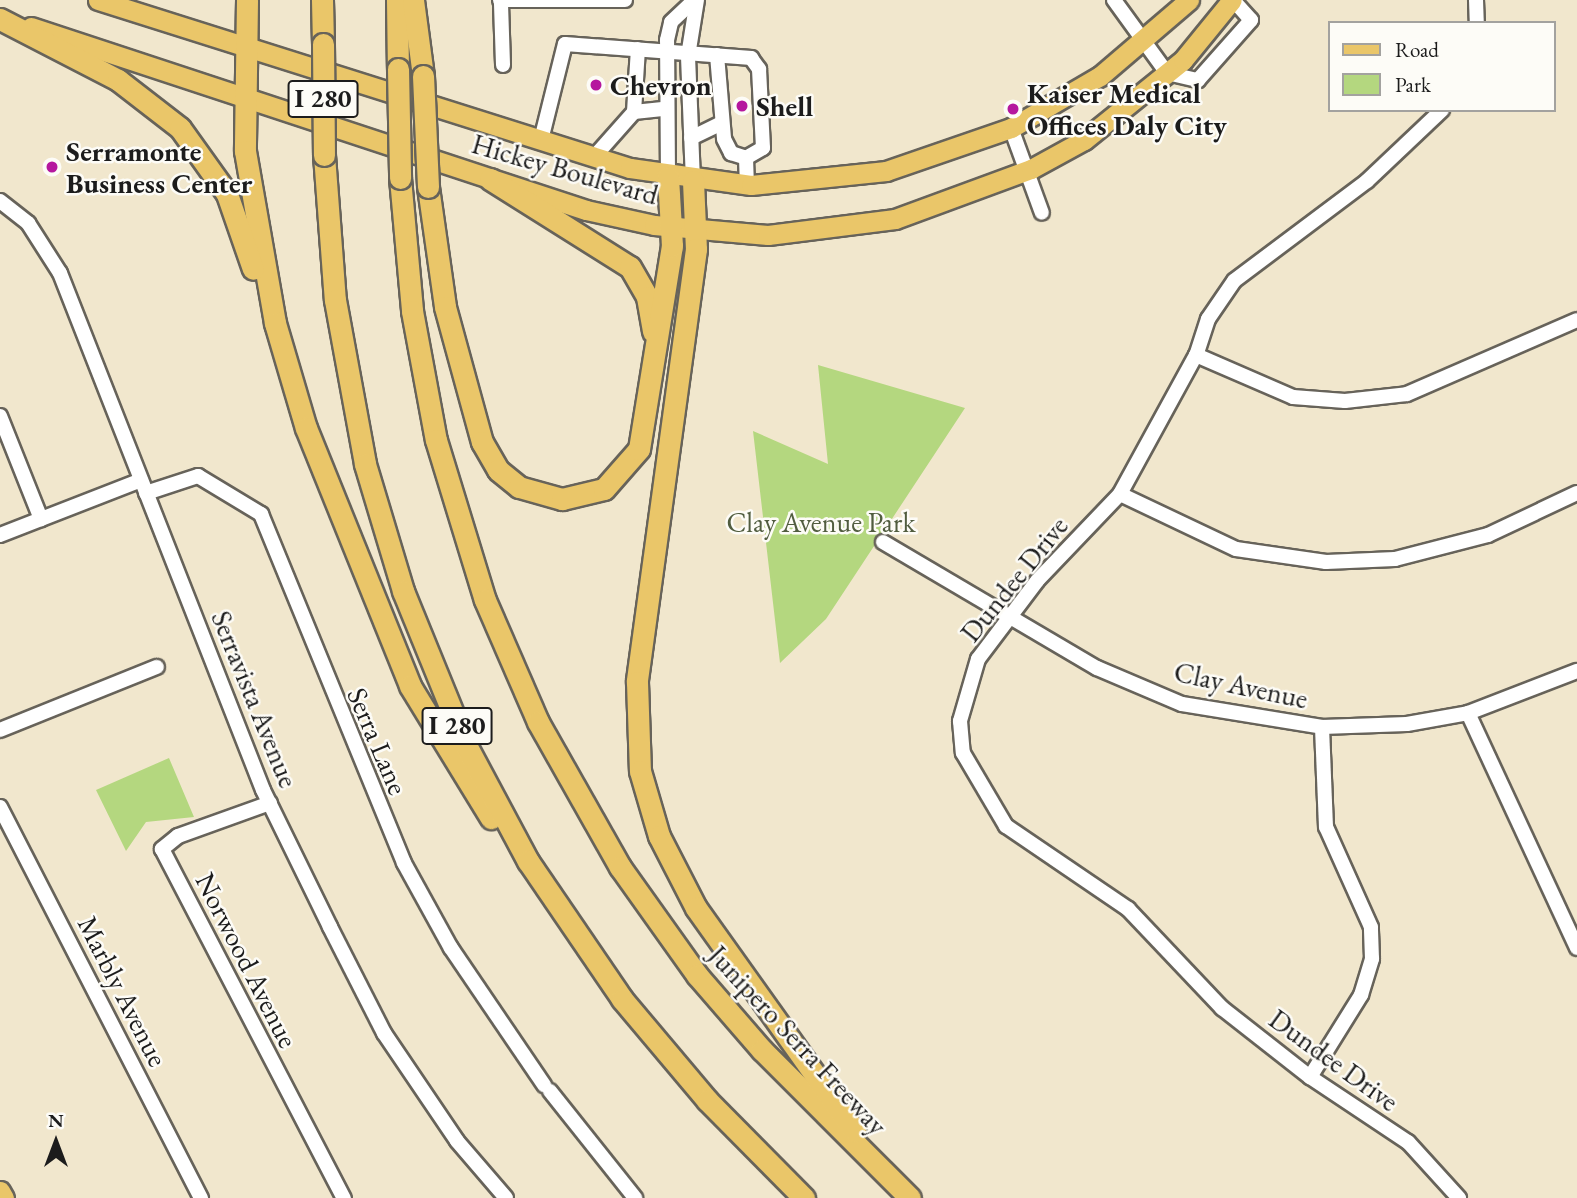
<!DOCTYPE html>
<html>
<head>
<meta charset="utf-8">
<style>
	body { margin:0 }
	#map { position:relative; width:1577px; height:1198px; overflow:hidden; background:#f1e7cd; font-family:"EB Garamond",serif }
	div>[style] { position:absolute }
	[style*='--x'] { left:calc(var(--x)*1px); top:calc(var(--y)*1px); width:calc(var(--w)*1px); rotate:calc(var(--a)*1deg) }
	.green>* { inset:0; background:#b4d77f }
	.roads { filter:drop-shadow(2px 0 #67635a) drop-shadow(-2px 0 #67635a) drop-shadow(0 2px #67635a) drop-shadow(0 -2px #67635a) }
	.minor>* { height:14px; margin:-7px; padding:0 7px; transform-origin:7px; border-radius:7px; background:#fff }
	.major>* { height:19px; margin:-9.5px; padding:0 9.5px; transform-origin:9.5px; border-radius:9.5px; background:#eac669 }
	.highway>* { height:21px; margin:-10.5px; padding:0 10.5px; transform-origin:10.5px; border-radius:10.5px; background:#eac669 }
	.bridges { filter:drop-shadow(2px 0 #67635a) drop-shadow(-2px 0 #67635a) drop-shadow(0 2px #67635a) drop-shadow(0 -2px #67635a) }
	.highway-bridge>* { height:21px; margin:-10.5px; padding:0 10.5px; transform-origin:10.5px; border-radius:10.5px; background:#eac669 }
	.dots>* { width:19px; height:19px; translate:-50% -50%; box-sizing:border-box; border:4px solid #fdfcf7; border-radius:50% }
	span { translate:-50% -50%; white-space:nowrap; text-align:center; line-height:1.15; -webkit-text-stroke:5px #fdfcf7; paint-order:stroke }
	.shield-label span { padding:2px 5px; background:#fdfcf7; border:2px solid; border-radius:5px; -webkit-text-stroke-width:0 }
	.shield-label { font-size:26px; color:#1c1c1c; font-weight:700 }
	.poi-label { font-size:28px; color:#1c1c1c; font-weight:700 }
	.left { translate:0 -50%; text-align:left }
	.street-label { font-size:28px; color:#1c1c1c }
	.park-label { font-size:28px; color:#515d3f }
	.legend { position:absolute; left:1328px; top:21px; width:228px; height:91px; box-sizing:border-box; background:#fdfcf7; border:2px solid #a3a29f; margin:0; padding:9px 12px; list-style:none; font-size:21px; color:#1c1c1c }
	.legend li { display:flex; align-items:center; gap:14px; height:35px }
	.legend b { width:35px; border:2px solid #a3a29f }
	.north { position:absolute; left:21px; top:1107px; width:70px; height:70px; -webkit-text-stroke:5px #fdfcf7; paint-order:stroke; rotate:0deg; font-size:19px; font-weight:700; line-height:28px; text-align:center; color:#1c1c1c }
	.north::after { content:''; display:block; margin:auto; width:24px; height:32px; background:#1c1c1c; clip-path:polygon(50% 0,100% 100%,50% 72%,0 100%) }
</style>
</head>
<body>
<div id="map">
	<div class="green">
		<i style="clip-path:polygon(818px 365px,965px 408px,826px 619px,780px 663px,753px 431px,828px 464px)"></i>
		<i style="clip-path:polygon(169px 758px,194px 817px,146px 822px,126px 851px,96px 790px)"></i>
	</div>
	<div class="roads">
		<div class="minor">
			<i style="--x:500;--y:0;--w:125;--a:0"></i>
			<i style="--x:1114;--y:0;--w:90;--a:54"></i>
			<i style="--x:1167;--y:73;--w:32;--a:13"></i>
			<i style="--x:1198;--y:80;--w:80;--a:-48.5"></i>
			<i style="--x:1251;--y:20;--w:27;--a:-132"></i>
			<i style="--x:1476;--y:0;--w:23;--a:88"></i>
			<i style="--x:501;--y:4;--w:61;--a:88.1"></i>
			<i style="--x:717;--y:55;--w:84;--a:85.2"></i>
			<i style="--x:724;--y:139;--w:16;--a:63"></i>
			<i style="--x:731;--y:153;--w:16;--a:18"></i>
			<i style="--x:1442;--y:110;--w:103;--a:136.6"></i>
			<i style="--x:1367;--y:181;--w:166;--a:143.1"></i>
			<i style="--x:1234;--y:281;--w:46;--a:124.4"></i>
			<i style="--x:1208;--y:319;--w:38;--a:108"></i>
			<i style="--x:1196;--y:355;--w:158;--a:118.7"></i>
			<i style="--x:1120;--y:494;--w:120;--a:133.7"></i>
			<i style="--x:1037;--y:581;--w:98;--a:127.1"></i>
			<i style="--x:978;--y:659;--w:65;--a:106.2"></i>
			<i style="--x:960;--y:721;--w:32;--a:85"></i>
			<i style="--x:963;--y:753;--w:85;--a:59.5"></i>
			<i style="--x:1006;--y:826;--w:148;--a:34.2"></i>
			<i style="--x:1128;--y:909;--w:137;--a:46.5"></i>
			<i style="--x:1222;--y:1008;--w:112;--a:38.1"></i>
			<i style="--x:1310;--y:1077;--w:118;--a:33.6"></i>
			<i style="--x:1408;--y:1142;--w:76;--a:47.7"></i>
			<i style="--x:634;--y:112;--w:31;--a:-6"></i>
			<i style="--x:1011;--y:128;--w:90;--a:70"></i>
			<i style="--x:691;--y:138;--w:34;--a:-26"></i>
			<i style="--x:541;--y:140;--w:99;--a:-76"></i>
			<i style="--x:565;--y:44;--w:187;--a:4.3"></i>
			<i style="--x:751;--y:58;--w:14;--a:54"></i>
			<i style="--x:759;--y:69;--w:79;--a:87.1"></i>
			<i style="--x:763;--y:148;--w:20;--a:150"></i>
			<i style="--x:746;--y:158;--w:27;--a:88"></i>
			<i style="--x:594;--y:157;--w:60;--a:-48.4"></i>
			<i style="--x:634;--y:112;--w:63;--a:-86.4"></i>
			<i style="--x:668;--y:177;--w:137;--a:-90.4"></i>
			<i style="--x:667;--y:40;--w:18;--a:-77"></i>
			<i style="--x:671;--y:22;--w:33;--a:-43"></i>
			<i style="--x:693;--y:181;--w:125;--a:-92.3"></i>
			<i style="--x:688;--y:56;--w:57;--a:-80.9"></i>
			<i style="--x:0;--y:201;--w:36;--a:38"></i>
			<i style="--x:28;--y:223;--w:59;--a:57.4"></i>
			<i style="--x:60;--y:273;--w:555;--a:68.56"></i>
			<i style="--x:263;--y:790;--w:153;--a:63.9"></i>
			<i style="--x:330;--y:927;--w:119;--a:63"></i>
			<i style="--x:384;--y:1033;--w:130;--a:55.9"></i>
			<i style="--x:457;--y:1141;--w:75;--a:49.3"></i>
			<i style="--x:1196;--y:355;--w:106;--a:23.4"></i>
			<i style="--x:1293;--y:397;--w:52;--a:4.4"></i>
			<i style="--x:1345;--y:401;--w:62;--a:-6.4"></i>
			<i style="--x:1407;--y:394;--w:185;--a:-23.5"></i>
			<i style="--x:0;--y:416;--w:111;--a:68.3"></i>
			<i style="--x:146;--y:493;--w:55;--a:-18.1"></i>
			<i style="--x:198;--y:476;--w:74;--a:31.1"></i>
			<i style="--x:261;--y:514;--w:377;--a:67.7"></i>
			<i style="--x:404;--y:863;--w:97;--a:61.1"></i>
			<i style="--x:451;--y:948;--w:166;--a:55.8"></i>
			<i style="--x:1120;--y:494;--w:128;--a:25.4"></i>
			<i style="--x:1236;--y:549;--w:91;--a:8.2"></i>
			<i style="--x:1326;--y:562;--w:69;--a:-2.5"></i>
			<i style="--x:1395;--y:559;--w:96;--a:-14.5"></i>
			<i style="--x:1488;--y:535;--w:98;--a:-25.3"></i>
			<i style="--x:0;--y:535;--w:151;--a:-21.3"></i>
			<i style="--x:883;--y:542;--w:248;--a:30.5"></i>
			<i style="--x:1097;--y:668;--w:92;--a:23"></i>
			<i style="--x:1182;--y:704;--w:142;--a:9.3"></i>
			<i style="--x:1322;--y:727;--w:85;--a:-2"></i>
			<i style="--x:1407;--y:724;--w:62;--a:-10.2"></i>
			<i style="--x:1468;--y:713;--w:117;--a:-21.1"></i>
			<i style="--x:1468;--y:713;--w:259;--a:65.1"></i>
			<i style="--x:0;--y:730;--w:169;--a:-21.9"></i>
			<i style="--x:270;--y:803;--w:98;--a:160.3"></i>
			<i style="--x:178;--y:836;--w:21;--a:141"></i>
			<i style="--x:162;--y:849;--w:394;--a:62.5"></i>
			<i style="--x:0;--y:807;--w:440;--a:62.8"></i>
			<i style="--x:1310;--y:1077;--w:97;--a:-58.1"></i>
			<i style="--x:1361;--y:995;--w:38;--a:-73"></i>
			<i style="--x:1372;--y:959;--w:32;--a:-92"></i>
			<i style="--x:1371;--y:927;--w:110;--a:-114.2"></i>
			<i style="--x:1326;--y:827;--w:100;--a:-92.3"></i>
			<i style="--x:550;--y:1091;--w:137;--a:51.5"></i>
		</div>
		<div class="major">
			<i style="--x:98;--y:0;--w:558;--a:17.53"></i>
			<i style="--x:630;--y:168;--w:122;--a:8"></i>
			<i style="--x:751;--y:185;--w:136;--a:-5.9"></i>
			<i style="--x:886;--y:171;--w:132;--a:-19"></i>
			<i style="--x:1011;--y:128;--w:103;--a:-30.3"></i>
			<i style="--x:1100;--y:76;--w:117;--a:-40.5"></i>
			<i style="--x:31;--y:27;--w:584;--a:18.25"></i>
			<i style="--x:586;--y:210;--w:70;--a:12.4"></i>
			<i style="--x:654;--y:225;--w:114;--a:5"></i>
			<i style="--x:768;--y:235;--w:128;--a:-7.2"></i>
			<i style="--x:895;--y:219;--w:145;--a:-20.2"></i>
			<i style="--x:1031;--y:169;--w:60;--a:-28.7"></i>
			<i style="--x:1084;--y:140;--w:127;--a:-38.9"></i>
			<i style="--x:1183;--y:60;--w:77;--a:-50.8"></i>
			<i style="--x:0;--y:1191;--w:8;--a:60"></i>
		</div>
		<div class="highway">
			<i style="--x:247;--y:0;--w:151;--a:90.8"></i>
			<i style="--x:245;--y:151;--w:175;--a:80.1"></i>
			<i style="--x:275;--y:323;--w:109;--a:73.6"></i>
			<i style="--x:306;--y:428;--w:278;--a:68"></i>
			<i style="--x:410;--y:686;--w:155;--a:58.5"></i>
			<i style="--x:322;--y:0;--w:44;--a:88.7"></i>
			<i style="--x:397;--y:0;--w:69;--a:89.2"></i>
			<i style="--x:413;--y:0;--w:77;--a:82.5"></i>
			<i style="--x:0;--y:19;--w:133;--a:27.3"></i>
			<i style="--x:118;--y:80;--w:78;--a:37.7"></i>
			<i style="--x:180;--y:128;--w:81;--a:54.5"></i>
			<i style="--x:227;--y:194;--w:79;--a:70.9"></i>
			<i style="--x:324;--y:155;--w:145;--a:85.7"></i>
			<i style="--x:335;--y:300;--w:167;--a:79.6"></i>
			<i style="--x:365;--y:464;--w:133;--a:73.3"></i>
			<i style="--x:403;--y:591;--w:166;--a:67.8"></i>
			<i style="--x:466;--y:745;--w:132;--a:61.9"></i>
			<i style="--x:528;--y:861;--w:167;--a:55.7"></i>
			<i style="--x:622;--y:999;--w:132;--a:49.9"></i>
			<i style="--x:707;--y:1100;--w:138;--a:45.3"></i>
			<i style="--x:400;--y:178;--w:134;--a:84.8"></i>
			<i style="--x:412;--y:311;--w:131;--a:79.5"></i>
			<i style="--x:436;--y:440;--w:167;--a:73"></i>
			<i style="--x:485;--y:600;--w:133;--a:66.5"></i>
			<i style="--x:538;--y:722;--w:167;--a:60.5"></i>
			<i style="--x:620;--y:867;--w:133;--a:54.5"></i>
			<i style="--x:697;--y:975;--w:99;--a:49.1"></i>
			<i style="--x:762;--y:1050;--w:209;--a:45"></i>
			<i style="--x:490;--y:179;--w:165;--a:32.2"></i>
			<i style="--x:630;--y:267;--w:34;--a:60"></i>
			<i style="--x:647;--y:297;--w:35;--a:80"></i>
			<i style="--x:693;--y:181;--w:68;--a:87.5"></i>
			<i style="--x:696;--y:249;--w:437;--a:97.8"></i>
			<i style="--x:637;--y:682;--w:89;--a:88.1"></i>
			<i style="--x:640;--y:771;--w:68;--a:73.7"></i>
			<i style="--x:659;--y:836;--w:81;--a:62.8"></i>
			<i style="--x:696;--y:908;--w:274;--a:54.5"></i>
			<i style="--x:428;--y:187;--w:121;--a:81.9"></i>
			<i style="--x:445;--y:307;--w:140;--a:74.7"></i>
			<i style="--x:482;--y:442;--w:32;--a:60"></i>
			<i style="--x:498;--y:470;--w:27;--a:39"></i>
			<i style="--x:519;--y:487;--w:45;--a:15.6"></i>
			<i style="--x:562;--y:499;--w:43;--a:-13.4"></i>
			<i style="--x:604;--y:489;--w:53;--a:-48.8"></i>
			<i style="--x:639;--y:449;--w:206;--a:-80.8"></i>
			<i style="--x:672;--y:246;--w:69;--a:-93.3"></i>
		</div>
	</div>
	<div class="bridges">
		<div class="highway-bridge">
			<i style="--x:323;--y:44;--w:111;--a:89.5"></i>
			<i style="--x:398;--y:69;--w:109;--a:88.9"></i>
			<i style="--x:423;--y:76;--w:111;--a:87.4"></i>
		</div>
	</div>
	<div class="dots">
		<i style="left:596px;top:85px;background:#b5179e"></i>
		<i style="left:742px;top:106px;background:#b5179e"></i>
		<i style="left:1013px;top:109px;background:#b5179e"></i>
		<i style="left:52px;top:167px;background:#b5179e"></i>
	</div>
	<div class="shield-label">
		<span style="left:323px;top:99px">I 280</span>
		<span style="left:457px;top:726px">I 280</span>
	</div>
	<div class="poi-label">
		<span class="left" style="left:610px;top:85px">Chevron</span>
		<span class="left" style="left:1027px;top:109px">Kaiser Medical<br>Offices Daly City</span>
		<span class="left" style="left:756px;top:106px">Shell</span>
		<span class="left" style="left:66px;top:167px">Serramonte<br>Business Center</span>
	</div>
	<div class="street-label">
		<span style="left:565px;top:169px;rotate:16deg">Hickey Boulevard</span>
		<span style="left:1014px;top:579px;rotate:-51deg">Dundee Drive</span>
		<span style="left:1241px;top:685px;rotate:12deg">Clay Avenue</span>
		<span style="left:255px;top:699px;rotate:68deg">Serravista Avenue</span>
		<span style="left:378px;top:741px;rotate:67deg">Serra Lane</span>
		<span style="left:247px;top:960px;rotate:63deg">Norwood Avenue</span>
		<span style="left:123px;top:991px;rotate:63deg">Marbly Avenue</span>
		<span style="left:798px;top:1040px;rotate:47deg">Junipero Serra Freeway</span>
		<span style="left:1334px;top:1060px;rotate:36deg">Dundee Drive</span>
	</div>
	<div class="park-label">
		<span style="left:821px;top:522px">Clay Avenue Park</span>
	</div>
	<ul class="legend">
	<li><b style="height:9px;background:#eac669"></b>Road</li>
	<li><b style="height:19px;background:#b4d77f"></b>Park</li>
	</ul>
	<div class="north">N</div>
</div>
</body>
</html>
